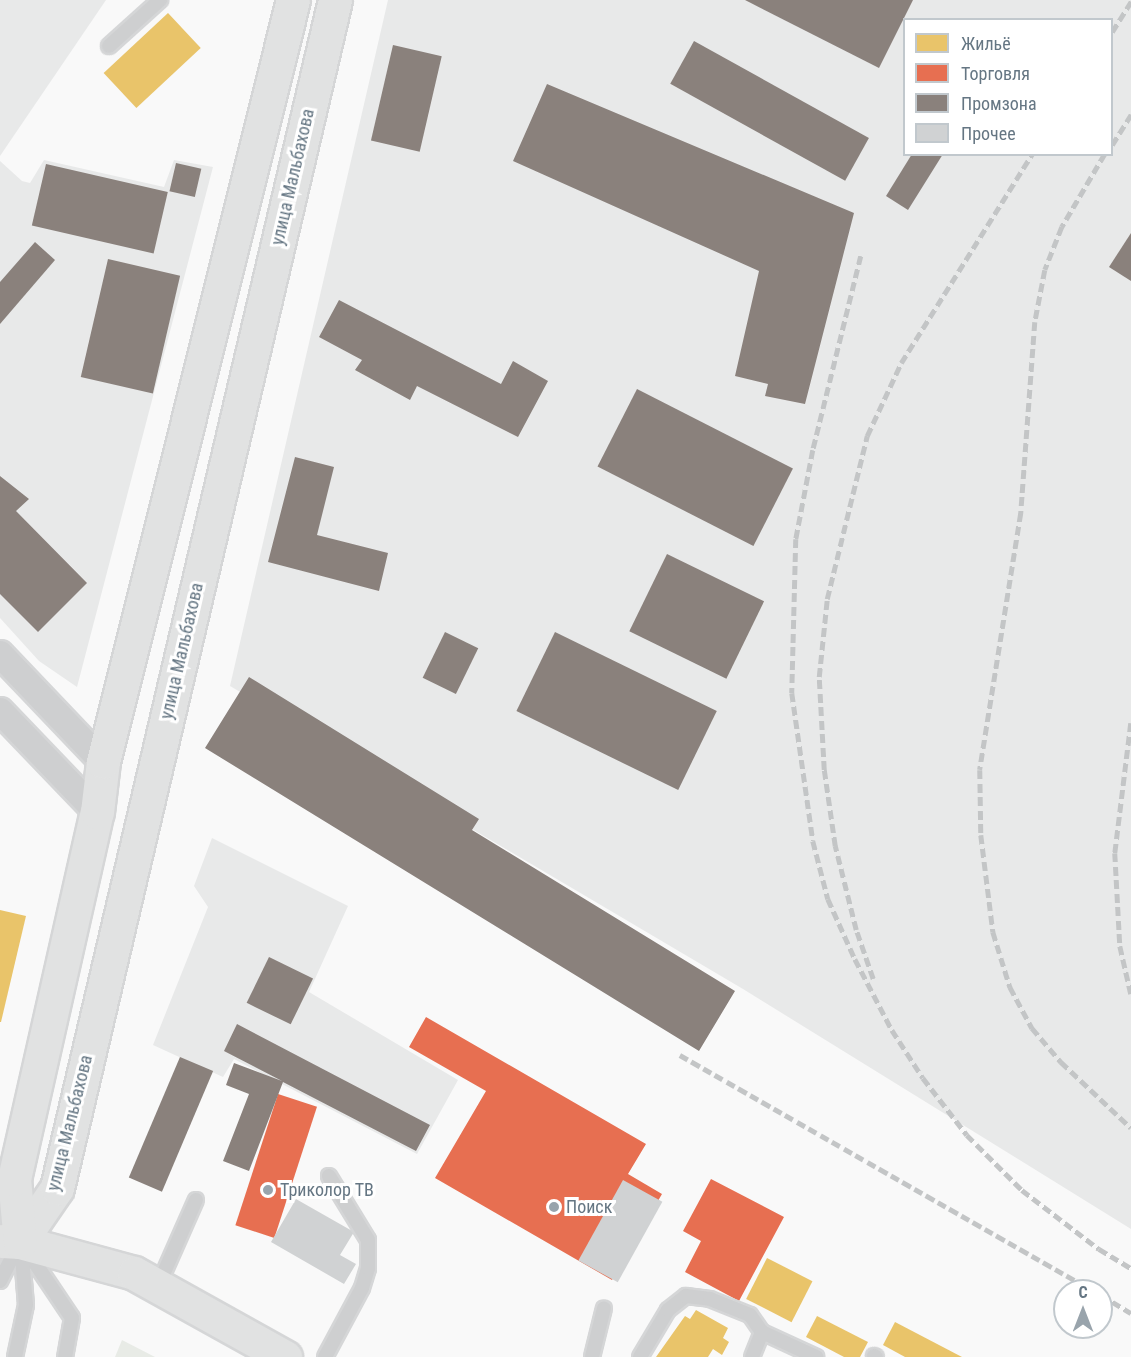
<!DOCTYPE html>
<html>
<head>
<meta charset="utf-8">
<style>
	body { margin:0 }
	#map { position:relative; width:1131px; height:1357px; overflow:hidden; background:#f9f9f9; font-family:"Roboto Condensed",sans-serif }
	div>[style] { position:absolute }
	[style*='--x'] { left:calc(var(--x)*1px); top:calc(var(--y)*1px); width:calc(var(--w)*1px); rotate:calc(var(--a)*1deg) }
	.built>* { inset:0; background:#e8e9e9 }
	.green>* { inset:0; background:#e8ebe6 }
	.homes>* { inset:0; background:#e9c46a; transform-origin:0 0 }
	.shops>* { inset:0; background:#e76f51; transform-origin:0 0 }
	.industry>* { inset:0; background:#8a817c; transform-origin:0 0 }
	.building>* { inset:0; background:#d0d2d3; transform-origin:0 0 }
	.roads { filter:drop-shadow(2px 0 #d5d6d7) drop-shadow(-2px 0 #d5d6d7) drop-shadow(0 2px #d5d6d7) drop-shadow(0 -2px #d5d6d7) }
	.lane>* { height:14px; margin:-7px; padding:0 7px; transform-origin:7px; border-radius:7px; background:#cecfd0 }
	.street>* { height:26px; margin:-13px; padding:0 13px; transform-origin:13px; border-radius:13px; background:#cecfd0 }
	.secondary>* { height:33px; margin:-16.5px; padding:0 16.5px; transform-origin:16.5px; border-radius:16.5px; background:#e1e2e2 }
	.rail>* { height:4.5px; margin-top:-2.25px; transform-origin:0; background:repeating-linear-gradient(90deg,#c3c5c6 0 9px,transparent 0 13.5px) }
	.dots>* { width:16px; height:16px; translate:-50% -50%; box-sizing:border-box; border:3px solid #fff; border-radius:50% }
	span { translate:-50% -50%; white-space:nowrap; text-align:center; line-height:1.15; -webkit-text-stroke:6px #fff; paint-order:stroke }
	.street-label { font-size:18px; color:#657683 }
	.poi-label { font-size:18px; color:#657683 }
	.left { translate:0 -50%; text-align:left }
	.legend { position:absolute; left:903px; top:18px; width:210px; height:138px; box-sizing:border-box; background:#fff; border:2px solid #c1c8cd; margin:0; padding:8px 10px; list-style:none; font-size:18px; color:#657683 }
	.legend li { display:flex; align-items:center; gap:12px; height:30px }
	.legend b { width:30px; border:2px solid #c1c8cd }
	.north { position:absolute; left:1053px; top:1279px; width:60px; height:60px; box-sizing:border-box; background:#fff; border:2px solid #c1c8cd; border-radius:50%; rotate:0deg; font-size:16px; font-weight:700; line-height:24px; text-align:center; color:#657683 }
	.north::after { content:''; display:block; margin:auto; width:21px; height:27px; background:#99a4ac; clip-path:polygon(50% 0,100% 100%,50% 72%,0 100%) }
</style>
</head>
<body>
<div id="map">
	<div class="built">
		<i style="clip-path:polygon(0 0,106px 0,0 156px)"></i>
		<i style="clip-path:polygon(evenodd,388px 0,1131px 0,1131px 1229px,743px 989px,230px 686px,388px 0,904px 20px,1112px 20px,1112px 154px,904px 154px,904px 20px)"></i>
		<i style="clip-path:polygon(44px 160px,164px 187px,174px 160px,213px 167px,77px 687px,39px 661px,0 618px,0 161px,22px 181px,30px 183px)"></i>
		<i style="clip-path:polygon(212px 838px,348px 906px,309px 992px,458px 1080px,417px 1154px,234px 1059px,223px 1077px,153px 1045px,208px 907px,194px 886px)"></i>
	</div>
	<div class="green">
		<i style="clip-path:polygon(122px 1340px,155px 1357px,115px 1357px)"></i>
	</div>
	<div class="homes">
		<i style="left:168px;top:13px;width:48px;height:88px;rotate:47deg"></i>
		<i style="clip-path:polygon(0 910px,26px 916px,1px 1022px,0 1022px)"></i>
		<i style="left:767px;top:1258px;width:51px;height:46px;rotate:27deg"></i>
		<i style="clip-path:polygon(696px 1310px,728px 1328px,723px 1338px,729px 1342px,722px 1355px,713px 1349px,708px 1357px,656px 1357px,685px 1316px,690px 1319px)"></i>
		<i style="clip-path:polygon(817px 1316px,868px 1342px,860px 1357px,844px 1357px,806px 1337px)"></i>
		<i style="clip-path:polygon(895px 1322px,962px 1357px,905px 1357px,883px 1345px)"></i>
	</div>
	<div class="shops">
		<i style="clip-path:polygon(426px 1017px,646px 1144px,628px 1174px,662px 1194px,612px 1280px,435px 1178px,486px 1091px,409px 1047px)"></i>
		<i style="left:278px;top:1094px;width:41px;height:138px;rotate:18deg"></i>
		<i style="clip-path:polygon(711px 1179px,784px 1217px,739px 1301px,685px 1272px,701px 1241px,683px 1231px)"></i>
	</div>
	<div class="industry">
		<i style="clip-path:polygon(745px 0,913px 0,879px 68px)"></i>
		<i style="left:694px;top:41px;width:200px;height:49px;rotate:29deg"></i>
		<i style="left:393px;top:45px;width:50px;height:98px;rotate:13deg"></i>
		<i style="clip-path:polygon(547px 84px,854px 213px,805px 404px,765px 396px,768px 384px,735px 376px,759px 271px,513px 161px)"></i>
		<i style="clip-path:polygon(912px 154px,943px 154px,908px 210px,886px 196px)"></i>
		<i style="left:176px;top:163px;width:26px;height:29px;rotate:13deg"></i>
		<i style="left:46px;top:164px;width:125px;height:63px;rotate:13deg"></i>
		<i style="clip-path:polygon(1131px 233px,1131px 281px,1109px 267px)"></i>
		<i style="clip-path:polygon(35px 242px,55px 260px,0 324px,0 282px)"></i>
		<i style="left:108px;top:259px;width:74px;height:121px;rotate:13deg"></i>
		<i style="clip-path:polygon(339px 300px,501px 384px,513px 361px,548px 381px,518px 437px,417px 386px,410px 400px,355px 370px,362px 360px,319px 337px)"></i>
		<i style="left:637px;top:389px;width:175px;height:87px;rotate:27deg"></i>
		<i style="clip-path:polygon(295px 457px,334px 467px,317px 535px,388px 553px,379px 591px,268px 562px)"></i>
		<i style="clip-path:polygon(0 476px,29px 499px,16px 511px,87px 583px,38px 632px,0 594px)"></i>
		<i style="left:667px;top:554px;width:108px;height:86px;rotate:26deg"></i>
		<i style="left:445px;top:632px;width:37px;height:51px;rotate:26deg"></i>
		<i style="left:555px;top:632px;width:180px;height:88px;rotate:26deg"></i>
		<i style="clip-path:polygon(249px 677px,479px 819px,472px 830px,735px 991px,699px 1051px,205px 748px)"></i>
		<i style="left:269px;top:957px;width:49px;height:51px;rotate:26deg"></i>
		<i style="clip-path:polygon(237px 1024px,430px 1125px,416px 1151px,283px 1082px,249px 1171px,223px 1161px,249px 1094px,226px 1085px,234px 1063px,282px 1081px,224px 1051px)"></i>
		<i style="left:180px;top:1057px;width:36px;height:131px;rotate:23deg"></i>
	</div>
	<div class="building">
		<i style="left:623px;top:1180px;width:45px;height:92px;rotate:29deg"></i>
		<i style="clip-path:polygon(296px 1199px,354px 1232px,340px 1255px,356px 1264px,344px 1284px,271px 1242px)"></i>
	</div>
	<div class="roads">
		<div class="lane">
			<i style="--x:109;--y:46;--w:69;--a:-42"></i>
			<i style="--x:25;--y:1248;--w:84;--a:56.1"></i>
			<i style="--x:72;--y:1318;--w:40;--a:100"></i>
			<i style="--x:0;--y:1281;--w:42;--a:-62.8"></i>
			<i style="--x:158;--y:1286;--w:94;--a:-66.2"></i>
			<i style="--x:874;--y:1356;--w:2;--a:27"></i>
			<i style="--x:15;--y:1357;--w:53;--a:-78.1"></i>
			<i style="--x:26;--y:1305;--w:61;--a:-94.7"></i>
			<i style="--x:325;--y:1357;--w:78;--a:-61.8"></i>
			<i style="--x:362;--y:1288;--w:21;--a:-73"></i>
			<i style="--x:368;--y:1268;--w:28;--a:-90"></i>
			<i style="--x:368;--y:1240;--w:75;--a:-121.4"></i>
			<i style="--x:592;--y:1357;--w:50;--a:-76.2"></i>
			<i style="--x:640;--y:1357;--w:55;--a:-59.2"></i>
			<i style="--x:668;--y:1310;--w:23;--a:-38"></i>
			<i style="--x:686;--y:1296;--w:24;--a:7"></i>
			<i style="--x:710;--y:1299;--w:43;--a:21.8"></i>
			<i style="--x:750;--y:1315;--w:21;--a:55"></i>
			<i style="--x:762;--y:1332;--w:60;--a:24.8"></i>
			<i style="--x:752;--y:1357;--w:27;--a:-68"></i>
		</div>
		<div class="street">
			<i style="--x:0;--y:654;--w:149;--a:46.4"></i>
			<i style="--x:0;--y:711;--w:140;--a:46.2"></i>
		</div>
		<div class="secondary">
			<i style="--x:2;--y:1241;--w:18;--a:3"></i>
			<i style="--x:20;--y:1242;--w:118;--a:15.2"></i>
			<i style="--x:134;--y:1273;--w:173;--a:29.1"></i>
			<i style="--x:20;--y:1242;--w:65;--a:-55.6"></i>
			<i style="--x:57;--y:1188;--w:1220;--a:-76.83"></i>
			<i style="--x:20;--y:1242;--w:63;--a:-95.4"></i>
			<i style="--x:14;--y:1179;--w:376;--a:-77.3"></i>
			<i style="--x:97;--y:812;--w:50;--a:-83.2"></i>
			<i style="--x:103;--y:762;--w:785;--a:-76"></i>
		</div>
	</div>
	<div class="rail">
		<i style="--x:1112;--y:32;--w:36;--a:-58"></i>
		<i style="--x:1112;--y:145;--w:36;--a:-58"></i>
		<i style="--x:1105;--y:154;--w:85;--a:120.5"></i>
		<i style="--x:1062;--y:227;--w:46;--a:111.6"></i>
		<i style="--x:1045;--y:270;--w:53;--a:100.9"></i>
		<i style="--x:1035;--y:322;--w:192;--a:94.2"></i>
		<i style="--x:1021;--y:513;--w:260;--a:99.1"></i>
		<i style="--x:980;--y:770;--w:65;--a:89.1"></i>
		<i style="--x:981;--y:835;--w:98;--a:82.9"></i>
		<i style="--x:993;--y:932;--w:58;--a:72.8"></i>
		<i style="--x:1010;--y:987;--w:47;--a:61.8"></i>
		<i style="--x:1032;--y:1028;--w:45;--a:49.5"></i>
		<i style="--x:1061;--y:1062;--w:96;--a:43.3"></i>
		<i style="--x:861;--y:256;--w:200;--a:103.9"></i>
		<i style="--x:813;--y:450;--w:91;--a:100.8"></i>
		<i style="--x:796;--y:539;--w:154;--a:91.5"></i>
		<i style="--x:792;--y:693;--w:149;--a:81.9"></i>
		<i style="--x:813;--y:841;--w:60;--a:75.5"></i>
		<i style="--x:828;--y:899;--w:66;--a:65.8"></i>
		<i style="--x:855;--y:959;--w:80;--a:62.5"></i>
		<i style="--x:892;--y:1030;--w:57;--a:57.1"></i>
		<i style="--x:923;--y:1078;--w:72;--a:52.3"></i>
		<i style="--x:967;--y:1135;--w:78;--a:45"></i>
		<i style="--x:1022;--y:1190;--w:97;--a:37.5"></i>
		<i style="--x:1099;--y:1249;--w:37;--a:31"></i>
		<i style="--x:1131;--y:723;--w:131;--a:97"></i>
		<i style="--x:1115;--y:853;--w:93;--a:86.9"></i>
		<i style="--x:1120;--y:946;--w:49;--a:77.1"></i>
		<i style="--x:873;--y:979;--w:52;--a:-109.1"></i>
		<i style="--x:856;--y:930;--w:87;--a:-104"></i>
		<i style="--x:835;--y:846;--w:77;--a:-98.2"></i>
		<i style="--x:824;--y:770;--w:93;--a:-93.1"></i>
		<i style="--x:819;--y:677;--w:78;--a:-84.1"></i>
		<i style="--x:827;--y:599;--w:168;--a:-76.2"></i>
		<i style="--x:867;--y:436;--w:81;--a:-65"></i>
		<i style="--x:901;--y:363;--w:247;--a:-57.9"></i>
		<i style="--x:680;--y:1055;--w:477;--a:29.7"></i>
		<i style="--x:1101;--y:1295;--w:35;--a:31"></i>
	</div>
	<div class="dots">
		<i style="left:268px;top:1190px;background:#99a4ac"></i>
		<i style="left:554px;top:1207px;background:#99a4ac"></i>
	</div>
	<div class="street-label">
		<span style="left:293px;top:177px;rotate:-77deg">улица Мальбахова</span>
		<span style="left:182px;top:651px;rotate:-77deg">улица Мальбахова</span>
		<span style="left:70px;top:1123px;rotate:-76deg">улица Мальбахова</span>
	</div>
	<div class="poi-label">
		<span class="left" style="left:280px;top:1190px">Триколор ТВ</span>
		<span class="left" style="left:566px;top:1207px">Поиск</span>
	</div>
	<ul class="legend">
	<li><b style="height:16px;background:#e9c46a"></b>Жильё</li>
	<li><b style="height:16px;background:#e76f51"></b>Торговля</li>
	<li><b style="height:16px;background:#8a817c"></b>Промзона</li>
	<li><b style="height:16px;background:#d0d2d3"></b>Прочее</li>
	</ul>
	<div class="north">С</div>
</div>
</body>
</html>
